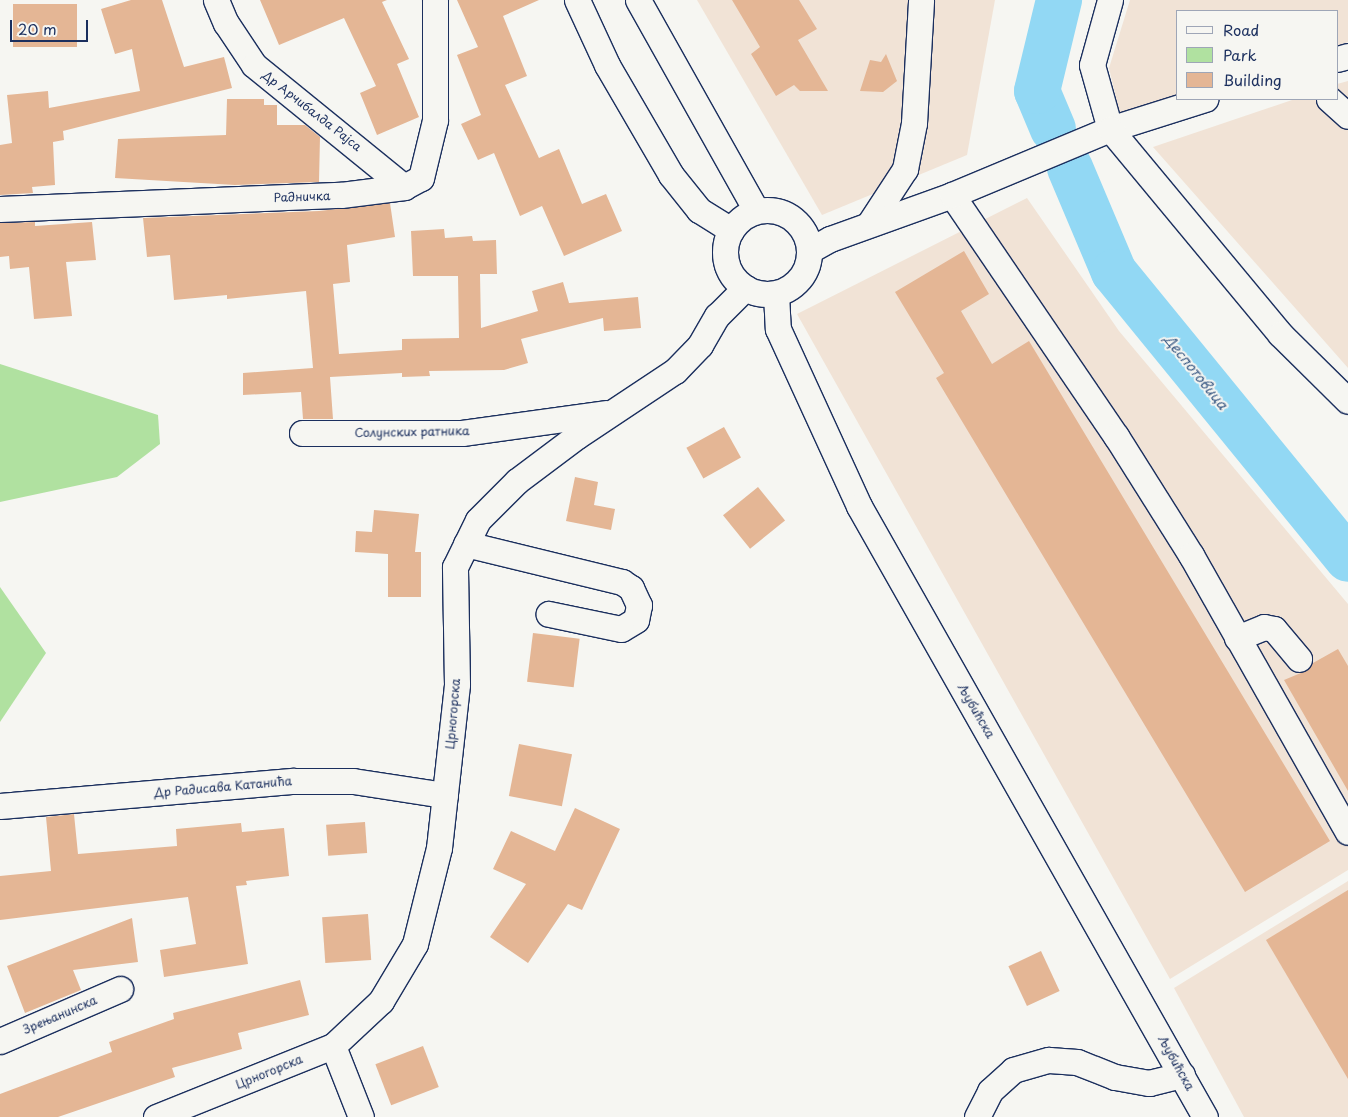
<!DOCTYPE html>
<html>
<head>
<meta charset="utf-8">
<style>
	body { margin:0 }
	#map { position:relative; width:1348px; height:1117px; overflow:hidden; background:#f6f6f2; font-family:"Playpen Sans",sans-serif }
	div>[style] { position:absolute }
	[style*='--x'] { left:calc(var(--x)*1px); top:calc(var(--y)*1px); width:calc(var(--w)*1px); rotate:calc(var(--a)*1deg) }
	.built>* { inset:0; background:#f1e3d6 }
	.green>* { inset:0; background:#b0e1a0 }
	.river>* { height:46px; margin:-23px; padding:0 23px; transform-origin:23px; border-radius:23px; background:#92d8f4 }
	.building>* { inset:0; background:#e4b695; transform-origin:0 0 }
	.roads { filter:drop-shadow(1px 0 #1b2f5e) drop-shadow(-1px 0 #1b2f5e) drop-shadow(0 1px #1b2f5e) drop-shadow(0 -1px #1b2f5e) }
	.minor>* { height:25px; margin:-12.5px; padding:0 12.5px; transform-origin:12.5px; border-radius:12.5px; background:#f6f6f2 }
	.minor>.ring { margin:-12.5px; padding:0; box-sizing:content-box; background:none; border:25px solid #f6f6f2; border-radius:50% }
	span { translate:-50% -50%; white-space:nowrap; text-align:center; line-height:1.15; -webkit-text-stroke:4px #f6f6f2; paint-order:stroke }
	.street-label { font-size:12px; color:#1b2f5e }
	.water-label { font-size:14px; color:#395984; font-style:italic }
	.legend { position:absolute; left:1176px; top:10px; width:162px; height:90px; box-sizing:border-box; background:#f6f6f2; border:1px solid #9ea6b7; margin:0; padding:6px 9px; list-style:none; font-size:15px; color:#1b2f5e }
	.legend li { display:flex; align-items:center; gap:10px; height:25px }
	.legend b { width:25px; border:1px solid #9ea6b7 }
	.scale { position:absolute; left:10px; top:20px; width:78px; height:22px; box-sizing:border-box; border:2px solid #1b2f5e; border-top:0; padding-left:6px; font-size:15px; line-height:18px; white-space:nowrap; color:#1b2f5e; -webkit-text-stroke:4px #f6f6f2; paint-order:stroke }
</style>
</head>
<body>
<div id="map">
	<div class="built">
		<i style="clip-path:polygon(697px 0,995px 0,967px 155px,822px 215px)"></i>
		<i style="clip-path:polygon(1130px 0,1348px 0,1348px 42px,1337px 46px,1337px 11px,1177px 11px,1177px 97px,1120px 115px,1109px 68px)"></i>
		<i style="clip-path:polygon(1348px 81px,1348px 368px,1153px 147px,1295px 99px,1337px 99px,1337px 84px)"></i>
		<i style="clip-path:polygon(1027px 198px,1119px 331px,1348px 604px,1348px 870px,1170px 979px,797px 314px)"></i>
		<i style="clip-path:polygon(1348px 881px,1348px 1117px,1244px 1117px,1174px 988px)"></i>
	</div>
	<div class="green">
		<i style="clip-path:polygon(0 364px,158px 415px,160px 444px,117px 477px,0 502px)"></i>
		<i style="clip-path:polygon(0 587px,46px 653px,0 722px)"></i>
	</div>
	<div class="river">
		<i style="--x:1053;--y:129;--w:41;--a:-112.8"></i>
		<i style="--x:1037;--y:91;--w:94;--a:-76.4"></i>
		<i style="--x:1070;--y:168;--w:113;--a:67.1"></i>
		<i style="--x:1114;--y:272;--w:370;--a:50.8"></i>
	</div>
	<div class="building">
		<i style="clip-path:polygon(131px 0,162px 0,184px 67px,224px 57px,232px 88px,63px 131px,64px 140px,53px 142px,55px 185px,32px 187px,33px 193px,0 195px,0 145px,12px 143px,7px 95px,48px 91px,49px 108px,140px 91px,132px 49px,115px 54px,101px 9px)"></i>
		<i style="clip-path:polygon(260px 0,387px 0,382px 2px,409px 59px,397px 64px,419px 117px,377px 135px,360px 93px,376px 86px,344px 18px,279px 45px)"></i>
		<i style="clip-path:polygon(457px 0,539px 0,503px 16px,527px 76px,505px 85px,539px 158px,559px 149px,582px 204px,606px 194px,622px 231px,564px 256px,542px 206px,520px 216px,494px 153px,478px 160px,461px 124px,481px 115px,457px 55px,478px 47px)"></i>
		<i style="clip-path:polygon(732px 0,799px 0,817px 29px,798px 40px,828px 91px,800px 91px,794px 85px,776px 96px,751px 54px,760px 47px)"></i>
		<i style="left:13px;top:4px;width:64px;height:43px"></i>
		<i style="clip-path:polygon(886px 54px,897px 81px,883px 92px,860px 91px,870px 60px,881px 62px)"></i>
		<i style="clip-path:polygon(227px 99px,264px 99px,264px 105px,277px 105px,277px 125px,305px 125px,320px 137px,319px 182px,235px 185px,115px 178px,118px 139px,226px 135px)"></i>
		<i style="clip-path:polygon(390px 203px,395px 237px,347px 245px,350px 282px,333px 284px,339px 354px,402px 350px,402px 339px,459px 338px,458px 276px,413px 276px,411px 231px,444px 229px,445px 238px,472px 236px,473px 241px,496px 240px,497px 274px,480px 274px,481px 328px,538px 311px,532px 291px,563px 282px,569px 303px,638px 297px,641px 328px,604px 331px,603px 318px,521px 339px,528px 363px,504px 370px,429px 371px,430px 376px,402px 377px,402px 373px,330px 377px,333px 419px,303px 419px,301px 392px,243px 395px,243px 373px,313px 368px,306px 291px,227px 299px,227px 295px,174px 300px,170px 255px,147px 257px,143px 218px,319px 211px)"></i>
		<i style="clip-path:polygon(35px 222px,35px 226px,92px 222px,96px 260px,66px 262px,72px 316px,34px 319px,29px 267px,10px 269px,9px 256px,0 257px,0 223px)"></i>
		<i style="clip-path:polygon(964px 251px,989px 294px,961px 311px,992px 364px,1029px 341px,1330px 841px,1245px 892px,936px 378px,944px 373px,895px 292px)"></i>
		<i style="left:724px;top:427px;width:35px;height:43px;rotate:61deg"></i>
		<i style="clip-path:polygon(575px 477px,598px 482px,594px 505px,615px 509px,611px 530px,566px 521px)"></i>
		<i style="left:758px;top:487px;width:43px;height:45px;rotate:51deg"></i>
		<i style="clip-path:polygon(374px 510px,419px 514px,415px 552px,421px 552px,421px 597px,388px 597px,388px 554px,355px 552px,356px 531px,372px 532px)"></i>
		<i style="left:533px;top:633px;width:47px;height:49px;rotate:7deg"></i>
		<i style="clip-path:polygon(1338px 649px,1348px 666px,1348px 791px,1284px 680px,1308px 670px,1313px 663px)"></i>
		<i style="left:519px;top:744px;width:54px;height:53px;rotate:11deg"></i>
		<i style="clip-path:polygon(575px 808px,620px 829px,582px 910px,568px 904px,528px 963px,490px 937px,526px 884px,493px 869px,511px 831px,555px 851px)"></i>
		<i style="clip-path:polygon(74px 814px,78px 854px,177px 846px,176px 829px,241px 823px,242px 832px,284px 828px,289px 876px,246px 881px,247px 885px,236px 886px,248px 964px,164px 977px,160px 950px,196px 944px,188px 897px,0 920px,0 876px,51px 871px,46px 817px)"></i>
		<i style="left:365px;top:822px;width:31px;height:39px;rotate:86deg"></i>
		<i style="clip-path:polygon(1348px 890px,1348px 1079px,1266px 940px)"></i>
		<i style="left:368px;top:914px;width:46px;height:46px;rotate:86deg"></i>
		<i style="clip-path:polygon(132px 918px,138px 962px,73px 970px,81px 990px,25px 1013px,7px 966px)"></i>
		<i style="left:1041px;top:951px;width:44px;height:36px;rotate:65deg"></i>
		<i style="clip-path:polygon(300px 980px,309px 1015px,238px 1033px,242px 1049px,172px 1068px,175px 1077px,58px 1117px,0 1117px,0 1094px,112px 1052px,109px 1042px,174px 1019px,173px 1013px)"></i>
		<i style="left:423px;top:1046px;width:44px;height:51px;rotate:69deg"></i>
	</div>
	<div class="roads">
		<div class="minor">
			<i style="--x:216;--y:0;--w:25;--a:67"></i>
			<i style="--x:226;--y:23;--w:50;--a:56.3"></i>
			<i style="--x:254;--y:65;--w:193;--a:39.1"></i>
			<i style="--x:577;--y:0;--w:72;--a:65.2"></i>
			<i style="--x:607;--y:65;--w:127;--a:59.8"></i>
			<i style="--x:671;--y:175;--w:45;--a:51.3"></i>
			<i style="--x:699;--y:210;--w:38;--a:32"></i>
			<i style="--x:638;--y:0;--w:241;--a:60.7"></i>
			<i style="--x:1110;--y:0;--w:67;--a:105.5"></i>
			<i style="--x:1092;--y:65;--w:66;--a:74.3"></i>
			<i style="--x:1110;--y:129;--w:100;--a:-17.5"></i>
			<i style="--x:1337;--y:59;--w:11;--a:-15"></i>
			<i style="--x:1329;--y:99;--w:25;--a:42"></i>
			<i style="--x:952;--y:195;--w:292;--a:55.8"></i>
			<i style="--x:1116;--y:436;--w:141;--a:57.8"></i>
			<i style="--x:1191;--y:555;--w:318;--a:60.5"></i>
			<i style="--x:0;--y:209;--w:341;--a:-2.4"></i>
			<i style="--x:341;--y:195;--w:64;--a:-7.2"></i>
			<i style="--x:404;--y:187;--w:19;--a:-28"></i>
			<i style="--x:421;--y:178;--w:60;--a:-76.4"></i>
			<i style="--x:435;--y:120;--w:120;--a:-90"></i>
			<i class="ring" style="left:725px;top:210px;width:59px;height:59px"></i>
			<i style="--x:869;--y:224;--w:66;--a:-56.8"></i>
			<i style="--x:905;--y:169;--w:47;--a:-78.9"></i>
			<i style="--x:914;--y:123;--w:123;--a:-86.7"></i>
			<i style="--x:810;--y:250;--w:23;--a:-29"></i>
			<i style="--x:830;--y:239;--w:130;--a:-19.8"></i>
			<i style="--x:952;--y:195;--w:171;--a:-22.7"></i>
			<i style="--x:1110;--y:129;--w:266;--a:50.3"></i>
			<i style="--x:1280;--y:334;--w:95;--a:44.6"></i>
			<i style="--x:776;--y:294;--w:35;--a:87"></i>
			<i style="--x:778;--y:329;--w:195;--a:65.4"></i>
			<i style="--x:859;--y:506;--w:702;--a:60.48"></i>
			<i style="--x:302;--y:433;--w:160;--a:0"></i>
			<i style="--x:462;--y:433;--w:145;--a:-7.9"></i>
			<i style="--x:466;--y:544;--w:161;--a:13.7"></i>
			<i style="--x:622;--y:582;--w:11;--a:34"></i>
			<i style="--x:631;--y:588;--w:19;--a:65"></i>
			<i style="--x:639;--y:605;--w:15;--a:101"></i>
			<i style="--x:636;--y:620;--w:17;--a:149"></i>
			<i style="--x:621;--y:629;--w:74;--a:-168.2"></i>
			<i style="--x:1237;--y:638;--w:29;--a:-22"></i>
			<i style="--x:1264;--y:627;--w:10;--a:11"></i>
			<i style="--x:1274;--y:629;--w:39;--a:50"></i>
			<i style="--x:0;--y:806;--w:295;--a:-4.9"></i>
			<i style="--x:294;--y:781;--w:59;--a:0"></i>
			<i style="--x:353;--y:781;--w:93;--a:8.7"></i>
			<i style="--x:0;--y:1041;--w:131;--a:-23.4"></i>
			<i style="--x:333;--y:1046;--w:76;--a:68.5"></i>
			<i style="--x:156;--y:1117;--w:191;--a:-21.9"></i>
			<i style="--x:333;--y:1046;--w:66;--a:-43.2"></i>
			<i style="--x:381;--y:1001;--w:66;--a:-59.2"></i>
			<i style="--x:415;--y:944;--w:99;--a:-76"></i>
			<i style="--x:439;--y:848;--w:165;--a:-83.7"></i>
			<i style="--x:457;--y:684;--w:117;--a:-91"></i>
			<i style="--x:455;--y:567;--w:52;--a:-63.9"></i>
			<i style="--x:478;--y:520;--w:55;--a:-45"></i>
			<i style="--x:517;--y:481;--w:75;--a:-36.9"></i>
			<i style="--x:577;--y:436;--w:118;--a:-33.6"></i>
			<i style="--x:675;--y:371;--w:36;--a:-46"></i>
			<i style="--x:700;--y:345;--w:34;--a:-60"></i>
			<i style="--x:717;--y:316;--w:40;--a:-45"></i>
			<i style="--x:977;--y:1117;--w:29;--a:-63"></i>
			<i style="--x:990;--y:1091;--w:31;--a:-42"></i>
			<i style="--x:1013;--y:1070;--w:37;--a:-16"></i>
			<i style="--x:1049;--y:1060;--w:28;--a:4"></i>
			<i style="--x:1077;--y:1062;--w:41;--a:21.5"></i>
			<i style="--x:1115;--y:1077;--w:35;--a:10"></i>
			<i style="--x:1149;--y:1083;--w:34;--a:-14"></i>
		</div>
	</div>
	<div class="street-label">
		<span style="left:312px;top:111px;rotate:38deg">Др Арчибалда Рајса</span>
		<span style="left:302px;top:197px;rotate:-2deg">Радничка</span>
		<span style="left:412px;top:432px;rotate:-1deg">Солунских ратника</span>
		<span style="left:976px;top:711px;rotate:60deg">Љубићска</span>
		<span style="left:453px;top:714px;rotate:-85deg">Црногорска</span>
		<span style="left:223px;top:787px;rotate:-5deg">Др Радисава Катанића</span>
		<span style="left:60px;top:1015px;rotate:-23deg">Зрењанинска</span>
		<span style="left:1176px;top:1063px;rotate:61deg">Љубићска</span>
		<span style="left:269px;top:1072px;rotate:-22deg">Црногорска</span>
	</div>
	<div class="water-label">
		<span style="left:1196px;top:372px;rotate:51deg">Деспотовица</span>
	</div>
	<ul class="legend">
	<li><b style="height:6px;background:#f6f6f2"></b>Road</li>
	<li><b style="height:14px;background:#b0e1a0"></b>Park</li>
	<li><b style="height:14px;background:#e4b695"></b>Building</li>
	</ul>
	<div class="scale">20 m</div>
</div>
</body>
</html>
